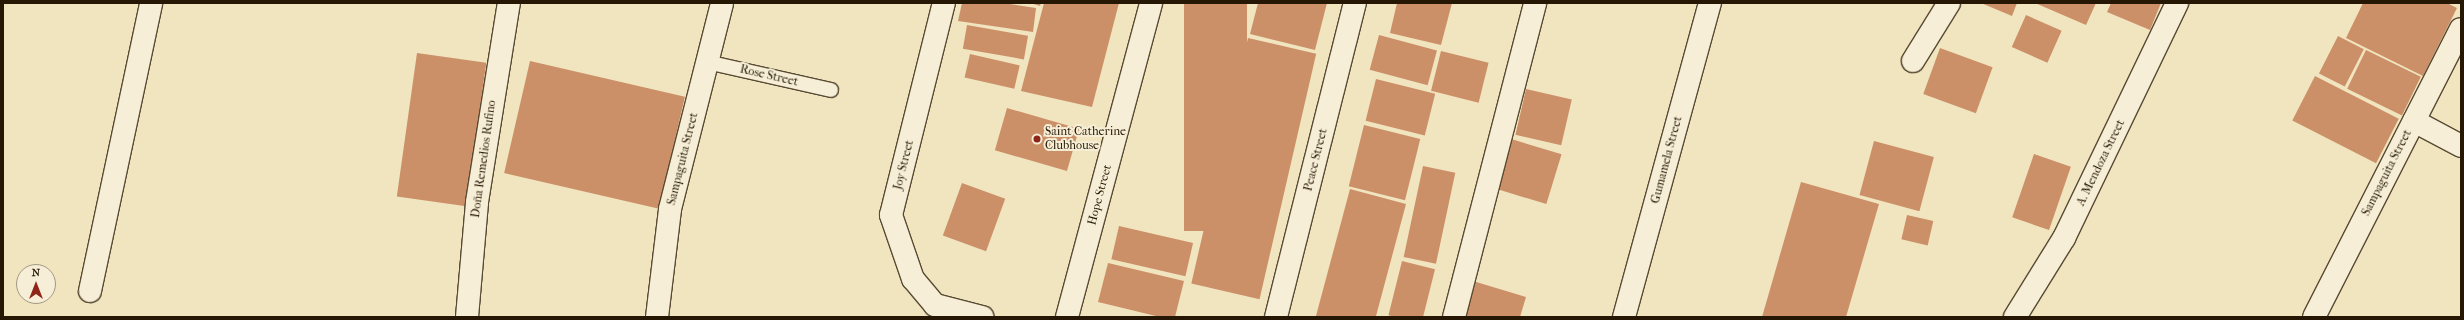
<!DOCTYPE html>
<html>
<head>
<meta charset="utf-8">
<style>
	body { margin:0 }
	#map { position:relative; width:2464px; height:320px; overflow:hidden; background:#f1e5c0; font-family:"IM FELL French Canon",serif }
	div>[style] { position:absolute }
	[style*='--x'] { left:calc(var(--x)*1px); top:calc(var(--y)*1px); width:calc(var(--w)*1px); rotate:calc(var(--a)*1deg) }
	.building>* { inset:0; background:#cc9068; transform-origin:0 0 }
	.roads { filter:drop-shadow(1px 0 #584a33) drop-shadow(-1px 0 #584a33) drop-shadow(0 1px #584a33) drop-shadow(0 -1px #584a33) }
	.lane>* { height:14px; margin:-7px; padding:0 7px; transform-origin:7px; border-radius:7px; background:#f6eed6 }
	.street>* { height:22px; margin:-11px; padding:0 11px; transform-origin:11px; border-radius:11px; background:#f6eed6 }
	.dots>* { width:11px; height:11px; translate:-50% -50%; box-sizing:border-box; border:2px solid #f6eed6; border-radius:50% }
	span { translate:-50% -50%; white-space:nowrap; text-align:center; line-height:1.15; -webkit-text-stroke:4px #f6eed6; paint-order:stroke }
	.street-label { font-size:12px; color:#251704 }
	.poi-label { font-size:12px; color:#251704 }
	.left { translate:0 -50%; text-align:left }
	.frame { position:absolute; inset:0; border:4px solid #251704; pointer-events:none }
	.north { position:absolute; left:16px; top:264px; width:40px; height:40px; box-sizing:border-box; background:#f6eed6; border:1px solid #a29882; border-radius:50%; rotate:0deg; font-size:11px; font-weight:700; line-height:16px; text-align:center; color:#251704 }
	.north::after { content:''; display:block; margin:auto; width:14px; height:18px; background:#8f2418; clip-path:polygon(50% 0,100% 100%,50% 72%,0 100%) }
</style>
</head>
<body>
<div id="map">
	<div class="building">
		<i style="clip-path:polygon(962px 3px,1004px 3px,1036px 8px,1033px 32px,958px 21px)"></i>
		<i style="clip-path:polygon(1030px 3px,1041px 3px,1040px 6px)"></i>
		<i style="clip-path:polygon(1044px 3px,1119px 3px,1092px 107px,1021px 91px)"></i>
		<i style="left:1184px;top:3px;width:63px;height:228px"></i>
		<i style="clip-path:polygon(1258px 3px,1327px 3px,1315px 50px,1250px 34px)"></i>
		<i style="clip-path:polygon(1397px 3px,1452px 3px,1441px 45px,1390px 33px)"></i>
		<i style="clip-path:polygon(1981px 3px,2017px 3px,2012px 16px)"></i>
		<i style="clip-path:polygon(2035px 3px,2096px 3px,2086px 25px)"></i>
		<i style="clip-path:polygon(2111px 3px,2161px 3px,2150px 30px,2107px 12px)"></i>
		<i style="clip-path:polygon(2363px 3px,2447px 3px,2457px 8px,2423px 76px,2346px 38px)"></i>
		<i style="left:2026px;top:15px;width:39px;height:35px;rotate:24deg"></i>
		<i style="left:967px;top:25px;width:62px;height:24px;rotate:10deg"></i>
		<i style="left:1379px;top:35px;width:60px;height:36px;rotate:15deg"></i>
		<i style="left:2338px;top:36px;width:29px;height:42px;rotate:27deg"></i>
		<i style="left:1248px;top:38px;width:70px;height:252px;rotate:13deg"></i>
		<i style="left:1940px;top:48px;width:56px;height:49px;rotate:20deg"></i>
		<i style="left:2366px;top:50px;width:61px;height:43px;rotate:26deg"></i>
		<i style="left:1441px;top:51px;width:49px;height:41px;rotate:14deg"></i>
		<i style="left:417px;top:53px;width:70px;height:145px;rotate:8deg"></i>
		<i style="left:970px;top:54px;width:51px;height:24px;rotate:13deg"></i>
		<i style="left:530px;top:61px;width:159px;height:115px;rotate:13deg"></i>
		<i style="left:2315px;top:76px;width:94px;height:50px;rotate:27deg"></i>
		<i style="left:1376px;top:79px;width:61px;height:43px;rotate:14deg"></i>
		<i style="left:1526px;top:89px;width:47px;height:47px;rotate:13deg"></i>
		<i style="left:1007px;top:108px;width:75px;height:44px;rotate:16deg"></i>
		<i style="left:1364px;top:125px;width:58px;height:63px;rotate:14deg"></i>
		<i style="left:1508px;top:138px;width:56px;height:52px;rotate:17deg"></i>
		<i style="left:1874px;top:141px;width:62px;height:56px;rotate:15deg"></i>
		<i style="left:2034px;top:154px;width:39px;height:67px;rotate:19deg"></i>
		<i style="left:1423px;top:166px;width:33px;height:93px;rotate:12deg"></i>
		<i style="clip-path:polygon(1801px 182px,1879px 204px,1846px 317px,1762px 317px)"></i>
		<i style="left:962px;top:183px;width:46px;height:56px;rotate:20deg"></i>
		<i style="left:1350px;top:189px;width:58px;height:132px;rotate:15deg"></i>
		<i style="left:1907px;top:215px;width:27px;height:25px;rotate:13deg"></i>
		<i style="left:1119px;top:226px;width:76px;height:34px;rotate:13deg"></i>
		<i style="left:1402px;top:261px;width:34px;height:56px;rotate:14deg"></i>
		<i style="clip-path:polygon(1108px 263px,1184px 281px,1175px 317px,1160px 317px,1098px 302px)"></i>
		<i style="clip-path:polygon(1473px 281px,1526px 297px,1520px 317px,1462px 317px)"></i>
	</div>
	<div class="roads">
		<div class="lane">
			<i style="--x:707;--y:62;--w:127;--a:12.7"></i>
		</div>
		<div class="street">
			<i style="--x:1913;--y:61;--w:68;--a:-58.2"></i>
			<i style="--x:2414;--y:121;--w:53;--a:28"></i>
			<i style="--x:90;--y:291;--w:294;--a:-78"></i>
			<i style="--x:935;--y:305;--w:34;--a:-130"></i>
			<i style="--x:913;--y:279;--w:68;--a:-109"></i>
			<i style="--x:891;--y:215;--w:219;--a:-76"></i>
			<i style="--x:935;--y:305;--w:49;--a:14.3"></i>
			<i style="--x:467;--y:317;--w:115;--a:-85"></i>
			<i style="--x:477;--y:202;--w:202;--a:-80.9"></i>
			<i style="--x:657;--y:317;--w:109;--a:-83.1"></i>
			<i style="--x:670;--y:209;--w:212;--a:-75.8"></i>
			<i style="--x:1067;--y:317;--w:325;--a:-75"></i>
			<i style="--x:1276;--y:317;--w:324;--a:-75.9"></i>
			<i style="--x:1454;--y:317;--w:324;--a:-75.5"></i>
			<i style="--x:1624;--y:317;--w:326;--a:-74.7"></i>
			<i style="--x:2015;--y:317;--w:93;--a:-58.2"></i>
			<i style="--x:2064;--y:238;--w:261;--a:-64.3"></i>
			<i style="--x:2314;--y:317;--w:323;--a:-63"></i>
		</div>
	</div>
	<div class="dots">
		<i style="left:1037px;top:139px;background:#8f2418"></i>
	</div>
	<div class="street-label">
		<span style="left:769px;top:76px;rotate:13deg">Rose Street</span>
		<span style="left:484px;top:159px;rotate:-82deg">Doña Remedios Rufino</span>
		<span style="left:683px;top:159px;rotate:-76deg">Sampaguita Street</span>
		<span style="left:1316px;top:160px;rotate:-76deg">Peace Street</span>
		<span style="left:1667px;top:160px;rotate:-75deg">Gumamela Street</span>
		<span style="left:2101px;top:163px;rotate:-64deg">A. Mendoza Street</span>
		<span style="left:904px;top:165px;rotate:-76deg">Joy Street</span>
		<span style="left:2387px;top:173px;rotate:-63deg">Sampaguita Street</span>
		<span style="left:1100px;top:195px;rotate:-75deg">Hope Street</span>
	</div>
	<div class="poi-label">
		<span class="left" style="left:1045px;top:139px">Saint Catherine<br>Clubhouse</span>
	</div>
	<div class="frame"></div>
	<div class="north">N</div>
</div>
</body>
</html>
